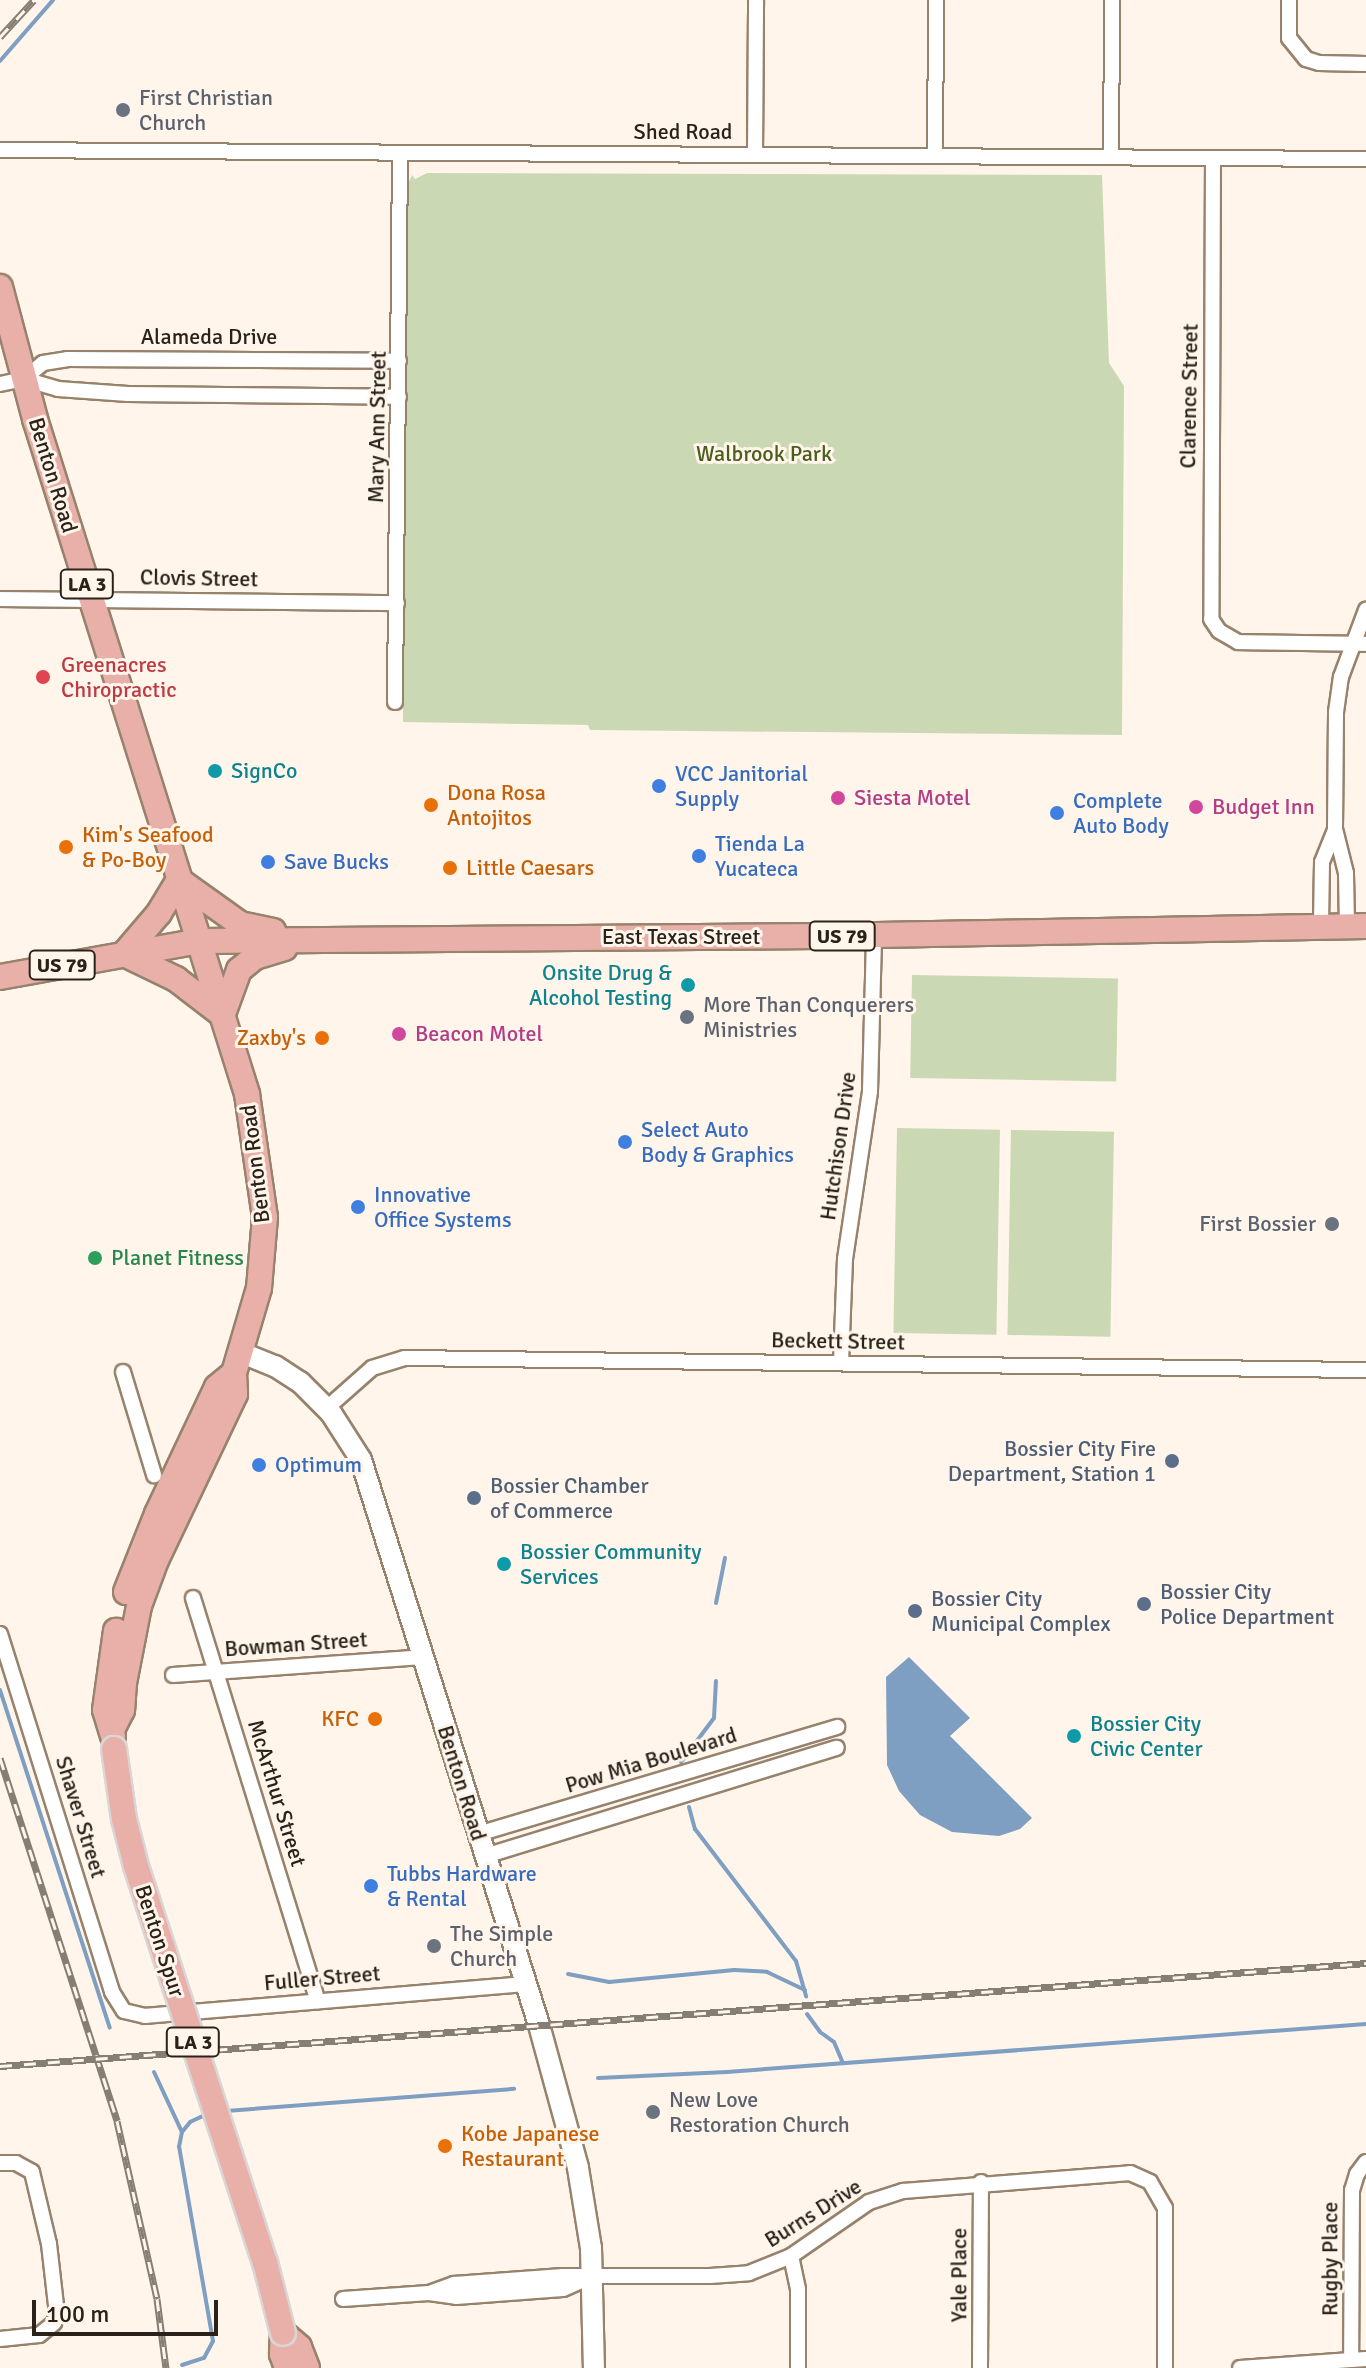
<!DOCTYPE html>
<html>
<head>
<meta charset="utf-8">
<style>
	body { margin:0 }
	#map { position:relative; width:1366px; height:2368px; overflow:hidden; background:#fff5eb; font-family:Signika,sans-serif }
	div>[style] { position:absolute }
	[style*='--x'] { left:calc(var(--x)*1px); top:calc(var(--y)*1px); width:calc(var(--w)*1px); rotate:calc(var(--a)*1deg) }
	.green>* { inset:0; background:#cbd8b4; transform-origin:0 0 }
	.water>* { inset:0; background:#7e9ec2 }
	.stream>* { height:4px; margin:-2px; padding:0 2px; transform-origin:2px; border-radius:2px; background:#7e9ec2 }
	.roads { filter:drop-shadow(2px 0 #97826c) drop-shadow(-2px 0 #97826c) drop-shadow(0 2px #97826c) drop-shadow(0 -2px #97826c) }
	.street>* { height:14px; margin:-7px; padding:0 7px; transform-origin:7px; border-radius:7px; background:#fff }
	.secondary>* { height:20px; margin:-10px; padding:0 10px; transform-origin:10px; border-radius:10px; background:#fff }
	.primary>* { height:24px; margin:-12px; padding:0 12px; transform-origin:12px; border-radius:12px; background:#e8b0a9 }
	.rail>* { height:7px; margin-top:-3.5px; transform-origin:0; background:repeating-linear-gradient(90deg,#fff5eb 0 12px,#867d73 0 24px); box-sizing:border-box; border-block:2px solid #867d73 }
	.bridges { filter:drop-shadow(2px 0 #d9d7d6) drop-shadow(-2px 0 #d9d7d6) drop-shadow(0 2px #d9d7d6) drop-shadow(0 -2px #d9d7d6) }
	.primary-bridge>* { height:24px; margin:-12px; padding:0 12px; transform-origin:12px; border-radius:12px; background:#e8b0a9 }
	.dots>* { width:22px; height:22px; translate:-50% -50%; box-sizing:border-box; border:4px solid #fff5eb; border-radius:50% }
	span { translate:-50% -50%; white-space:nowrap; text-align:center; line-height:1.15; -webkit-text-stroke:6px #fff5eb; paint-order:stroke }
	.shield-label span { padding:2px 6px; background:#fff5eb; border:2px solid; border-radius:6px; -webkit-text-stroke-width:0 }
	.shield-label { font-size:20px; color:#2a2219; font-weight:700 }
	.worship-label { font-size:22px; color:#5b616d }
	.left { translate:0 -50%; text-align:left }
	.right { translate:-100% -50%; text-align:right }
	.street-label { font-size:22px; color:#2a2219 }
	.park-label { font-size:22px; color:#4a5e1c }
	.health-label { font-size:22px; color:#be3a42 }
	.culture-label { font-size:22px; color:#0d838f }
	.shop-label { font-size:22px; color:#366cbe }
	.food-label { font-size:22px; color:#c56008 }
	.hotel-label { font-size:22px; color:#b23c85 }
	.leisure-label { font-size:22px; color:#27864d }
	.service-label { font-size:22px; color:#4e5e75 }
	.scale { position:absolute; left:32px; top:2300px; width:186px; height:36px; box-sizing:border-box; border:4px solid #2a2219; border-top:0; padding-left:10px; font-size:24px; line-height:28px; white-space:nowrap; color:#2a2219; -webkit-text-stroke:6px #fff5eb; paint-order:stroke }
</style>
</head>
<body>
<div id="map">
	<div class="green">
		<i style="clip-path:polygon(427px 173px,1102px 175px,1109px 363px,1124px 386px,1122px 735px,590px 730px,588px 725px,403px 722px,408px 184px,412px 175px,415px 179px)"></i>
		<i style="left:912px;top:975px;width:206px;height:103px;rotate:1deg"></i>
		<i style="left:897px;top:1128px;width:103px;height:205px;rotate:1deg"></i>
		<i style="left:1011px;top:1130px;width:103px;height:205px;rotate:1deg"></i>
	</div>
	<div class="water">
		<i style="clip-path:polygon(909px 1657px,970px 1718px,950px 1736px,1032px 1818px,1020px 1829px,999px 1836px,952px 1832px,920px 1815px,899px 1791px,887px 1765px,886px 1677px)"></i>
	</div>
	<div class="stream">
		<i style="--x:0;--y:61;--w:81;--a:-49"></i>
		<i style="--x:716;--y:1603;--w:46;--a:-78.7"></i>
		<i style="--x:0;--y:1690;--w:355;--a:72"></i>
		<i style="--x:681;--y:1762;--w:55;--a:-53.1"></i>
		<i style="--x:714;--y:1718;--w:37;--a:-87"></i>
		<i style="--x:689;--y:1807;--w:23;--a:75"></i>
		<i style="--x:695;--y:1829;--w:166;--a:52.6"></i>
		<i style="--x:796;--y:1961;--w:37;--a:74"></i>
		<i style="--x:568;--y:1974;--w:42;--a:11"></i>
		<i style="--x:609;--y:1982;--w:126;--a:-5.5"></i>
		<i style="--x:734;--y:1970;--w:33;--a:3"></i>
		<i style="--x:767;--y:1972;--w:42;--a:25.3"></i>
		<i style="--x:807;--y:2014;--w:22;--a:54"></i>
		<i style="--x:820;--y:2032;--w:17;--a:36"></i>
		<i style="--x:834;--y:2042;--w:23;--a:67"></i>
		<i style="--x:154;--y:2072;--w:66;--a:65"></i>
		<i style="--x:598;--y:2078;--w:129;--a:-2.7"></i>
		<i style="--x:727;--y:2072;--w:641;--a:-4.3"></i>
		<i style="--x:226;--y:2111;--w:289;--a:-4.4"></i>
		<i style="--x:182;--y:2365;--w:23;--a:-18"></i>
		<i style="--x:204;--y:2358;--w:19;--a:-62"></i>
		<i style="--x:213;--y:2341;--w:197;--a:-99.9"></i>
		<i style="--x:179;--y:2147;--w:15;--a:-79"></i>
		<i style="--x:182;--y:2132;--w:13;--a:-51"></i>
		<i style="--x:190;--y:2122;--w:21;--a:-25"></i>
	</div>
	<div class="roads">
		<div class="street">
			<i style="--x:1289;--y:0;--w:38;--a:90"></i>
			<i style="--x:1289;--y:38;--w:27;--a:51"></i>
			<i style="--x:1306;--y:59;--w:14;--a:17"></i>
			<i style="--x:1319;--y:63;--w:47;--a:1.2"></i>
			<i style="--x:0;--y:150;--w:1366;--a:0.38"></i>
			<i style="--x:755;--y:154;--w:154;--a:-89.6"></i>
			<i style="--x:935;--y:155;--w:155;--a:-89.6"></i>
			<i style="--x:1111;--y:157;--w:157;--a:-89.6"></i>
			<i style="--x:1213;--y:158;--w:461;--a:90.2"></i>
			<i style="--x:1211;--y:619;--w:14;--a:56"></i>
			<i style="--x:1219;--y:631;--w:22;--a:30"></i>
			<i style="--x:1238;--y:642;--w:128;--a:0.9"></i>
			<i style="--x:24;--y:379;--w:35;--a:16"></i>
			<i style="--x:58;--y:389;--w:70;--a:4.1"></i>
			<i style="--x:128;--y:394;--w:271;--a:0.6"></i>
			<i style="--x:0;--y:384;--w:25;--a:-12"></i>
			<i style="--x:24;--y:379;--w:25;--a:-40"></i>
			<i style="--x:43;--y:363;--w:24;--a:-9"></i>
			<i style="--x:67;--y:359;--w:332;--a:0.3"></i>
			<i style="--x:0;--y:599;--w:397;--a:0.6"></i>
			<i style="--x:395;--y:702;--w:549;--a:-89.48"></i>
			<i style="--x:1321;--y:926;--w:64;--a:-89.1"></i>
			<i style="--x:1322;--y:862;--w:35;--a:-68"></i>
			<i style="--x:1347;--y:926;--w:53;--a:-91.1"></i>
			<i style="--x:1346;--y:873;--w:45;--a:-104"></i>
			<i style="--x:1335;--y:829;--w:117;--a:-89.5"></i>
			<i style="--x:1336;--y:712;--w:35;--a:-82"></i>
			<i style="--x:1341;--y:677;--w:72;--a:-69.5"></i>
			<i style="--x:841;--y:1363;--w:104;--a:-87.8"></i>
			<i style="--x:845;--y:1259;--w:170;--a:-81.5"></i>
			<i style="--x:870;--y:1091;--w:155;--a:-88.5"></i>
			<i style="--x:123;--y:1372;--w:108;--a:73.2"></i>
			<i style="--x:327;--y:1408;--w:60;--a:-41.6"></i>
			<i style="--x:372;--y:1368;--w:34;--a:-17"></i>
			<i style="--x:405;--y:1358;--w:961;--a:0.72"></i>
			<i style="--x:193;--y:1598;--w:422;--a:72.8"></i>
			<i style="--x:0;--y:1634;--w:375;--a:72.6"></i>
			<i style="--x:112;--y:1992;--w:22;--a:58"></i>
			<i style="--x:124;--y:2011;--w:22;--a:13"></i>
			<i style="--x:145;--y:2016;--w:381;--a:-4.8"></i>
			<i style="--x:173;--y:1675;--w:250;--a:-4.1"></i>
			<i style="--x:478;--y:1834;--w:375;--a:-16.6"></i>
			<i style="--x:485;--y:1856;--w:368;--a:-17.1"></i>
			<i style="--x:1366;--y:2162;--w:15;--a:127"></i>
			<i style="--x:1357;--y:2174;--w:17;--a:107"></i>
			<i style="--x:1352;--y:2190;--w:170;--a:90.3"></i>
			<i style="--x:1351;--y:2360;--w:15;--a:-4"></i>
			<i style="--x:0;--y:2163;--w:16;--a:0"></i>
			<i style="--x:16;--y:2163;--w:18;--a:29"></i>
			<i style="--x:32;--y:2172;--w:74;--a:76.7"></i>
			<i style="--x:49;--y:2244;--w:70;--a:83.5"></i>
			<i style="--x:57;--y:2314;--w:9;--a:108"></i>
			<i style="--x:54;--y:2323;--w:19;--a:141"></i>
			<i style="--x:39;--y:2335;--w:39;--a:174"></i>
			<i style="--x:791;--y:2256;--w:34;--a:78"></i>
			<i style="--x:798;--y:2289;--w:79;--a:90"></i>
			<i style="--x:429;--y:2293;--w:27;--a:-20"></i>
			<i style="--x:454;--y:2284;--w:109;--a:-4.2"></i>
			<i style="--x:563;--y:2276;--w:147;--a:0"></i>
			<i style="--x:710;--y:2276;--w:39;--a:-4"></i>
			<i style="--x:749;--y:2273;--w:45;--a:-22"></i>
			<i style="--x:791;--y:2256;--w:95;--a:-34.7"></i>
			<i style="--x:869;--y:2202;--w:36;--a:-18"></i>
			<i style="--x:903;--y:2191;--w:228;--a:-4.5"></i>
			<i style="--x:1130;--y:2173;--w:22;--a:24"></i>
			<i style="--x:1150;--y:2182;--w:30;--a:60"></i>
			<i style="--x:1165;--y:2208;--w:160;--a:90"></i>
			<i style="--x:343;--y:2299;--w:86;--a:-4"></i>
			<i style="--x:429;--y:2293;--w:27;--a:8"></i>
			<i style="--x:456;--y:2297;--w:107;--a:-4.3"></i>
			<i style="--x:563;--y:2289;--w:32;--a:-24"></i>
			<i style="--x:980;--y:2368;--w:186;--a:-89.7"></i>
			<i style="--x:1240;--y:2368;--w:111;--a:-4.1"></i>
		</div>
		<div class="secondary">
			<i style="--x:242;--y:1353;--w:35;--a:22"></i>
			<i style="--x:275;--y:1366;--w:30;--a:33"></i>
			<i style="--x:300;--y:1382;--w:44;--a:45"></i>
			<i style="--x:331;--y:1413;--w:56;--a:57.4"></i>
			<i style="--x:361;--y:1460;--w:592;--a:72.51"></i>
			<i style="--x:539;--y:2025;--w:148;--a:74.7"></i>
			<i style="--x:578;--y:2168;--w:81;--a:80.8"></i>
			<i style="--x:591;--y:2248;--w:120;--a:88.6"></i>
		</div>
		<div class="primary">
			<i style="--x:0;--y:287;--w:137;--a:75.1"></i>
			<i style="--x:35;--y:419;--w:708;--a:72.56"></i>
			<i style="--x:247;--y:1094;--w:124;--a:81.7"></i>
			<i style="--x:265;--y:1217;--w:71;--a:94.8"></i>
			<i style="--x:259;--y:1288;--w:89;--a:106.4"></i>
			<i style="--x:234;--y:1373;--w:21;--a:87"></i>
			<i style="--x:235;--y:1394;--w:184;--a:115.4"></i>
			<i style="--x:156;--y:1560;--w:49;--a:110.3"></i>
			<i style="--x:139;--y:1606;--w:78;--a:101"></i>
			<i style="--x:124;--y:1683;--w:27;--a:94"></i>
			<i style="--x:122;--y:1710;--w:20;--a:117"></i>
			<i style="--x:180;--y:881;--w:74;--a:35.6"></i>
			<i style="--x:240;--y:924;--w:34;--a:12"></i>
			<i style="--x:124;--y:954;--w:58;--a:25.7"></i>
			<i style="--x:176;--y:979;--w:59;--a:37.5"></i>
			<i style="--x:124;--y:954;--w:54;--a:-49.5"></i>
			<i style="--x:159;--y:913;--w:39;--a:-59"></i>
			<i style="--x:0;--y:977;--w:203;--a:-10.2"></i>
			<i style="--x:200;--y:941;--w:621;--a:-0.46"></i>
			<i style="--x:821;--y:936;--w:545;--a:-1.05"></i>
			<i style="--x:223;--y:1014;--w:47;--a:-70"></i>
			<i style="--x:239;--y:970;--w:21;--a:-39"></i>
			<i style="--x:255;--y:957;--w:31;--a:-17"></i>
			<i style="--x:126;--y:1592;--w:84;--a:-68.3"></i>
			<i style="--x:157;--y:1514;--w:140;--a:-64.7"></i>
			<i style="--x:217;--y:1387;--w:22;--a:-39"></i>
			<i style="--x:113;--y:1736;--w:27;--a:-107"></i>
			<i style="--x:105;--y:1710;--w:80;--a:-82.1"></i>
			<i style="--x:283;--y:2333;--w:21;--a:41"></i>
			<i style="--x:299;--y:2347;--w:22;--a:69"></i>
			<i style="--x:283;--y:2333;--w:21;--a:93"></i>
			<i style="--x:282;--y:2354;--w:15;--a:70"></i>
		</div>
	</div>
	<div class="rail">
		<i style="--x:0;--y:37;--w:50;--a:-47.4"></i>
		<i style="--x:0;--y:1758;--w:381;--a:72.1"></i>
		<i style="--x:117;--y:2121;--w:182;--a:77.3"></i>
		<i style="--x:157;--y:2299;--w:70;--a:82.6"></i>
		<i style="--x:0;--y:2066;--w:1370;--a:-4.31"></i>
	</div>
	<div class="bridges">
		<div class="primary-bridge">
			<i style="--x:114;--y:1749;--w:71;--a:81.9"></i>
			<i style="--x:124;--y:1819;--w:49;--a:75.7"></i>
			<i style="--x:136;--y:1866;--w:416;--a:72"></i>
			<i style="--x:265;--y:2262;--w:73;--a:75.8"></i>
		</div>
	</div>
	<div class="dots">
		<i style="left:123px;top:110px;background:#6b7280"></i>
		<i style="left:43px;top:677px;background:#e0444e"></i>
		<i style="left:215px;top:771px;background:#0f9aa8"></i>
		<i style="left:659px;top:786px;background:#3f7fe0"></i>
		<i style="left:838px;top:798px;background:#d1479c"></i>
		<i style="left:431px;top:805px;background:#e8710a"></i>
		<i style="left:1196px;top:807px;background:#d1479c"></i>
		<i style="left:1057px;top:813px;background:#3f7fe0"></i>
		<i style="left:66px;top:847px;background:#e8710a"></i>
		<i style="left:699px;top:856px;background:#3f7fe0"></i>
		<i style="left:268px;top:862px;background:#3f7fe0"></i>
		<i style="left:450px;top:868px;background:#e8710a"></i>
		<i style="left:688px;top:985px;background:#0f9aa8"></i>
		<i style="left:687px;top:1017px;background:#6b7280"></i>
		<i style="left:399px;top:1034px;background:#d1479c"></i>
		<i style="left:322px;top:1038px;background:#e8710a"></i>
		<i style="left:625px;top:1142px;background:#3f7fe0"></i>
		<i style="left:358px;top:1207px;background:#3f7fe0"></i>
		<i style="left:1332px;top:1224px;background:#6b7280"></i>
		<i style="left:95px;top:1258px;background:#2e9e5b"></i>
		<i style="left:1172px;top:1461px;background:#5c6f8a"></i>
		<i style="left:259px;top:1465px;background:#3f7fe0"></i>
		<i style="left:474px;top:1498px;background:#5c6f8a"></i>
		<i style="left:504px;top:1564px;background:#0f9aa8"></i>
		<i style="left:1144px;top:1604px;background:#5c6f8a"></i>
		<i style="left:915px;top:1611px;background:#5c6f8a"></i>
		<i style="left:375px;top:1719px;background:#e8710a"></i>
		<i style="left:1074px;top:1736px;background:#0f9aa8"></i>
		<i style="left:371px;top:1886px;background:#3f7fe0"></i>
		<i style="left:434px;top:1946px;background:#6b7280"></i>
		<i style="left:653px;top:2112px;background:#6b7280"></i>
		<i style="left:445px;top:2146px;background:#e8710a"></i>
	</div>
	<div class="shield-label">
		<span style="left:87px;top:584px">LA 3</span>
		<span style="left:842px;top:936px">US 79</span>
		<span style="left:62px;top:965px">US 79</span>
		<span style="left:193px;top:2042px">LA 3</span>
	</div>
	<div class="worship-label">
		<span class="left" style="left:139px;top:110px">First Christian<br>Church</span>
		<span class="left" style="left:703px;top:1017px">More Than Conquerers<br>Ministries</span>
		<span class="right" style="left:1316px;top:1224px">First Bossier</span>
		<span class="left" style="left:450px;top:1946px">The Simple<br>Church</span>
		<span class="left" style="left:669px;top:2112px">New Love<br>Restoration Church</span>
	</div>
	<div class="street-label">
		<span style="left:683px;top:132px">Shed Road</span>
		<span style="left:209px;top:337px">Alameda Drive</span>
		<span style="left:1189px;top:396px;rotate:-89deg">Clarence Street</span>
		<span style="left:377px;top:427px;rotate:-89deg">Mary Ann Street</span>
		<span style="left:53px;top:475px;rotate:73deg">Benton Road</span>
		<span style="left:199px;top:578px;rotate:1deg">Clovis Street</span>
		<span style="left:681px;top:937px">East Texas Street</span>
		<span style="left:838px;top:1146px;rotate:-82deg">Hutchison Drive</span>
		<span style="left:255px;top:1164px;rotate:-97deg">Benton Road</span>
		<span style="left:838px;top:1341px;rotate:1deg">Beckett Street</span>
		<span style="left:296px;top:1644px;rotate:-4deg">Bowman Street</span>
		<span style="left:651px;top:1760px;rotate:-17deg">Pow Mia Boulevard</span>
		<span style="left:462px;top:1783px;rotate:73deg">Benton Road</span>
		<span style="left:277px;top:1793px;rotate:73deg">McArthur Street</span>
		<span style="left:81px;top:1817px;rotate:73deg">Shaver Street</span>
		<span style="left:160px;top:1941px;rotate:72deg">Benton Spur</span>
		<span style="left:322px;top:1978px;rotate:-5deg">Fuller Street</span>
		<span style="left:813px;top:2213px;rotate:-32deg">Burns Drive</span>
		<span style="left:1330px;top:2259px;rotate:-90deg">Rugby Place</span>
		<span style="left:959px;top:2275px;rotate:-90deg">Yale Place</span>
	</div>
	<div class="park-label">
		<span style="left:764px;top:454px">Walbrook Park</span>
	</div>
	<div class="health-label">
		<span class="left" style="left:61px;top:677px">Greenacres<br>Chiropractic</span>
	</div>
	<div class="culture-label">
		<span class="left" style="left:231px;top:771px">SignCo</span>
		<span class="right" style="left:672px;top:985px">Onsite Drug &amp;<br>Alcohol Testing</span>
		<span class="left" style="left:520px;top:1564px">Bossier Community<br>Services</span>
		<span class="left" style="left:1090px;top:1736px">Bossier City<br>Civic Center</span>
	</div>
	<div class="shop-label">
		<span class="left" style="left:675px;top:786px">VCC Janitorial<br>Supply</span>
		<span class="left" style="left:1073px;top:813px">Complete<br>Auto Body</span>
		<span class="left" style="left:715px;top:856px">Tienda La<br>Yucateca</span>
		<span class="left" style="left:284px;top:862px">Save Bucks</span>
		<span class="left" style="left:641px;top:1142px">Select Auto<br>Body &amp; Graphics</span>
		<span class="left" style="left:374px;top:1207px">Innovative<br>Office Systems</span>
		<span class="left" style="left:275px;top:1465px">Optimum</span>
		<span class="left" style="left:387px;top:1886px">Tubbs Hardware<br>&amp; Rental</span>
	</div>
	<div class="food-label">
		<span class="left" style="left:447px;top:805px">Dona Rosa<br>Antojitos</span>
		<span class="left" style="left:82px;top:847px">Kim's Seafood<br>&amp; Po-Boy</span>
		<span class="left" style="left:466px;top:868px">Little Caesars</span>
		<span class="right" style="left:306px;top:1038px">Zaxby's</span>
		<span class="right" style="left:359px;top:1719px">KFC</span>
		<span class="left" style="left:461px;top:2146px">Kobe Japanese<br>Restaurant</span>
	</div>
	<div class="hotel-label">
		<span class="left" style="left:854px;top:798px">Siesta Motel</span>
		<span class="left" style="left:1212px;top:807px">Budget Inn</span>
		<span class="left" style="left:415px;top:1034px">Beacon Motel</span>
	</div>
	<div class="leisure-label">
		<span class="left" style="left:111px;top:1258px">Planet Fitness</span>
	</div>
	<div class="service-label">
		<span class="right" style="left:1156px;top:1461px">Bossier City Fire<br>Department, Station 1</span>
		<span class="left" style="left:490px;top:1498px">Bossier Chamber<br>of Commerce</span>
		<span class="left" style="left:1160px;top:1604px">Bossier City<br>Police Department</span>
		<span class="left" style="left:931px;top:1611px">Bossier City<br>Municipal Complex</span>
	</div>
	<div class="scale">100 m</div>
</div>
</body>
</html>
